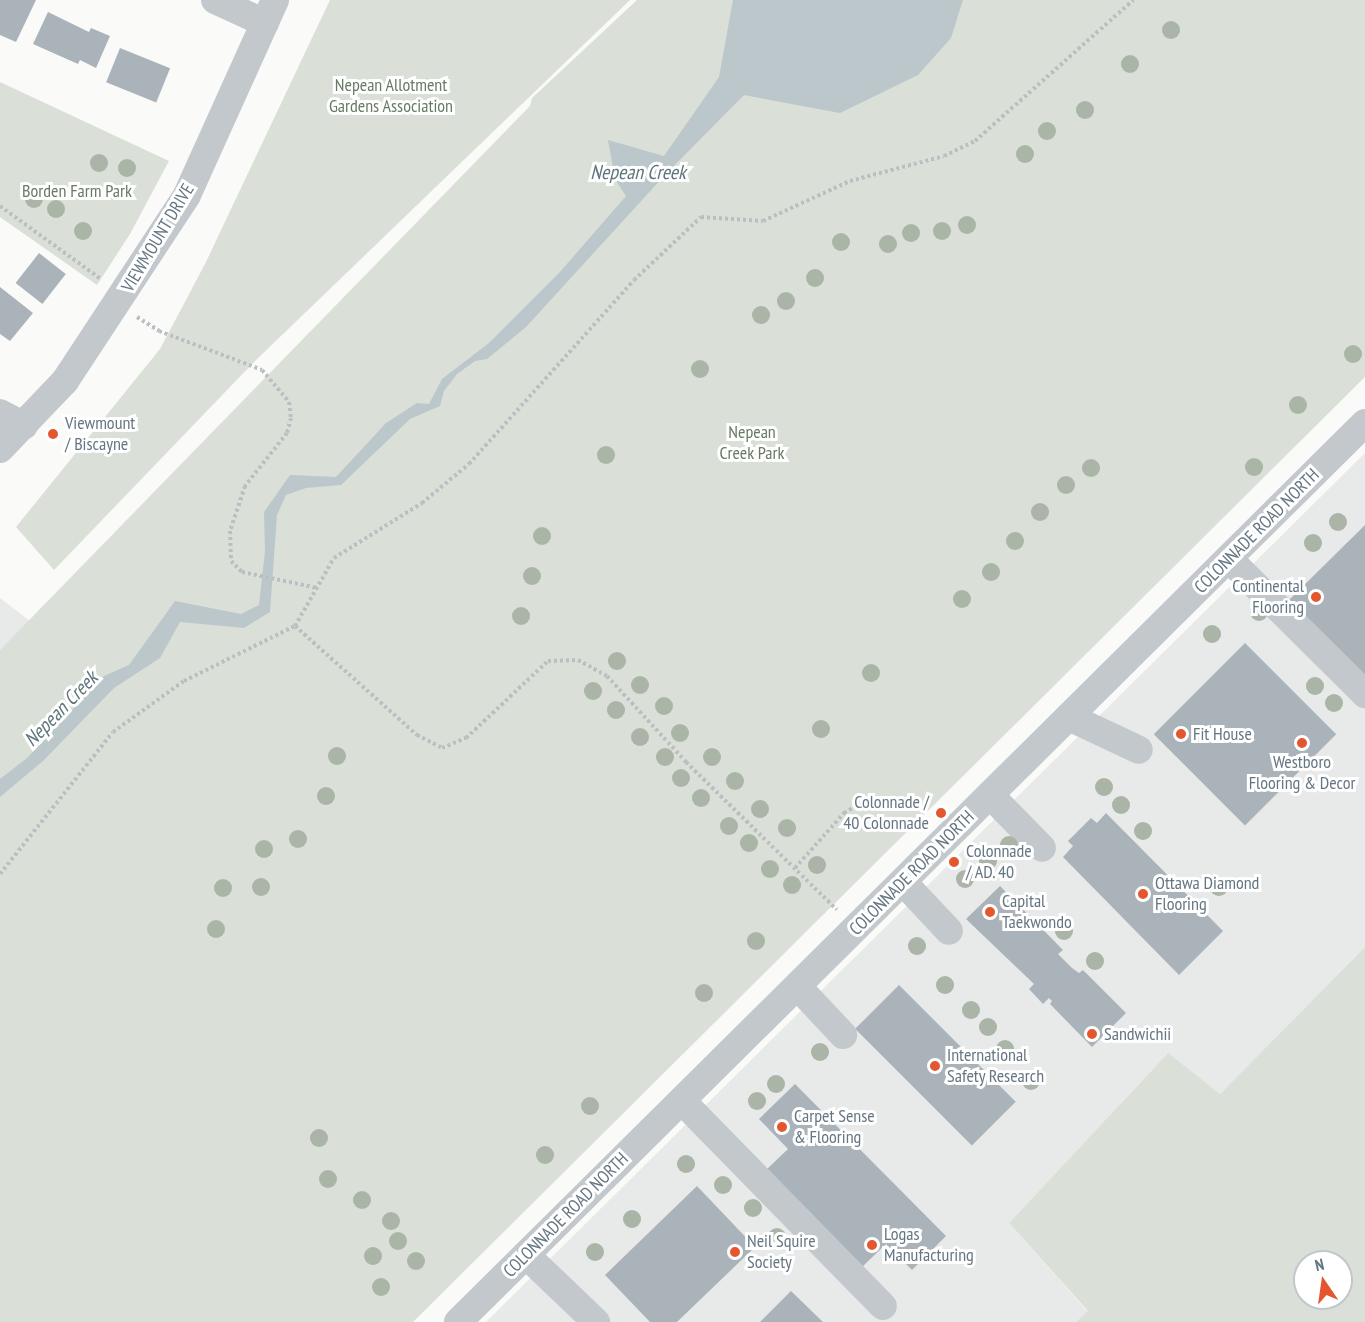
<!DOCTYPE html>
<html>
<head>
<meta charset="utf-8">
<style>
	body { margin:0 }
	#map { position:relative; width:1365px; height:1322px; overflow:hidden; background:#fafaf8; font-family:"PT Sans Narrow",sans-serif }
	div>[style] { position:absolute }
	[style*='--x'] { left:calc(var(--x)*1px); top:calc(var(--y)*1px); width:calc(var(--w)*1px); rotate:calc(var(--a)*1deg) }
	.built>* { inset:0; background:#e8e9e9 }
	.green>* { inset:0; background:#dadfd7 }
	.water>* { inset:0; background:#bbc7cb }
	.building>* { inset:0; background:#aab3b9; transform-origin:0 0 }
	.path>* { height:4px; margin-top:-2px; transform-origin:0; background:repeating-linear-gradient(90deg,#bbbfc2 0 3px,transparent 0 6px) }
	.minor>* { height:28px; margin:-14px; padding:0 14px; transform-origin:14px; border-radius:14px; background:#c3c8cc }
	.trees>* { width:18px; height:18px; margin:-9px; border-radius:50%; background:#aab4a7 }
	.dots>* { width:16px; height:16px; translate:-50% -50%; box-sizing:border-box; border:3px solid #fff; border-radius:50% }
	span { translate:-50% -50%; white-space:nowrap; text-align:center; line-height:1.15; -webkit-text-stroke:6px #fff; paint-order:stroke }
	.park-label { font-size:18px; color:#687a64 }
	.street-label { font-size:18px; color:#657683 }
	.poi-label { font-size:18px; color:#657683 }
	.left { translate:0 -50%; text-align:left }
	.right { translate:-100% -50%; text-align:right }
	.water-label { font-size:20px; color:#60757c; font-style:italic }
	.north { position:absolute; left:1293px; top:1250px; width:60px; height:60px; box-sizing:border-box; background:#fff; border:2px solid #c1c8cd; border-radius:50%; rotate:347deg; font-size:16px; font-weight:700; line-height:24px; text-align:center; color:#657683 }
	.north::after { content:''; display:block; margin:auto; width:21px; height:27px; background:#e4572e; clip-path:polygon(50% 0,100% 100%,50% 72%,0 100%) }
</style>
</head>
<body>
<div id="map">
	<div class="built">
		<i style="clip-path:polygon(1365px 453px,1365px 947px,1220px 1094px,1167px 1054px,1009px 1223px,1088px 1312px,1076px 1322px,486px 1322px)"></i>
		<i style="clip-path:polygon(0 598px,30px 621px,0 650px)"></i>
	</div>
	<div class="green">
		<i style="clip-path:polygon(330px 0,630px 0,254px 362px,54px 570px,16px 527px,160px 349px,206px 262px)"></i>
		<i style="clip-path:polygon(637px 0,1365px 0,1365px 377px,413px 1322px,0 1322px,0 650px,530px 106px,532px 98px)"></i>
		<i style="clip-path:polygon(0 82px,169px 161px,130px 234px,97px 285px,0 217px)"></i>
		<i style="clip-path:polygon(evenodd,1365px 947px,1365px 1322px,1076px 1322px,1088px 1311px,1009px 1223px,1168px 1053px,1220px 1094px,1365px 947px,1305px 1262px,1341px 1262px,1341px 1298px,1305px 1298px,1305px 1262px)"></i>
	</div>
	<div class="water">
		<i style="clip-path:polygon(733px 0,963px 0,951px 38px,918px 75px,840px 113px,744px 95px,664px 176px,526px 327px,487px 359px,475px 361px,457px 374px,444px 391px,440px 406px,410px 419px,341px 485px,306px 488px,286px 495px,277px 515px,270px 612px,244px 628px,180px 622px,160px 658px,114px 688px,43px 761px,0 797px,0 779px,27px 758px,104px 676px,129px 665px,175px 601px,241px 614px,259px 605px,265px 551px,264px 512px,290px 475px,336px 477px,386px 423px,417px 403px,429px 404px,442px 379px,489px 343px,560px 272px,626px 196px,615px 179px,608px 140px,664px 156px,719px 77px)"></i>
	</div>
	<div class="building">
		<i style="clip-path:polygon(0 0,36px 0,16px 42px,0 35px)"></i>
		<i style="clip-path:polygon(48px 12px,89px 32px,91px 28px,110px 36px,96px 68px,80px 60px,78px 64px,33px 44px)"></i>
		<i style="left:120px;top:48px;width:54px;height:37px;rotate:22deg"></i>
		<i style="left:39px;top:253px;width:34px;height:38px;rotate:38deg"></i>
		<i style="clip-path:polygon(0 287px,33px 313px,10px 341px,0 334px)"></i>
		<i style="clip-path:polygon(1365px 525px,1365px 679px,1288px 601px)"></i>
		<i style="left:1245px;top:643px;width:129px;height:129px;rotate:45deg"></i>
		<i style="clip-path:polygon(1106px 813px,1223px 931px,1179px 975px,1063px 857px,1073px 846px,1068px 841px,1091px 818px,1097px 823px)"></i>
		<i style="clip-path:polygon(1000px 886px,1063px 950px,1058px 954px,1072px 968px,1079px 973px,1083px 970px,1126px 1013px,1092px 1047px,1050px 1004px,1052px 1001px,1049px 998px,1043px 1004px,1029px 989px,1034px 984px,966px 919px)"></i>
		<i style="left:899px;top:985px;width:165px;height:62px;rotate:45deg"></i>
		<i style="clip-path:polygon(795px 1084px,946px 1236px,912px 1270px,886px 1244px,862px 1267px,766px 1170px,788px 1149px,759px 1119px)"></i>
		<i style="clip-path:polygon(697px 1186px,755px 1247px,677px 1322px,650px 1322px,605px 1275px)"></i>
		<i style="clip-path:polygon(791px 1291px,823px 1322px,760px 1322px)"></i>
	</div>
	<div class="path">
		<i style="--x:0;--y:206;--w:125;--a:35.9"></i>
		<i style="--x:137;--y:317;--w:26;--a:32"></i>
		<i style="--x:159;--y:331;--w:110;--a:20.7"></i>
		<i style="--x:262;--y:370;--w:42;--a:49.8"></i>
		<i style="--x:289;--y:402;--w:16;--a:83"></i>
		<i style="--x:291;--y:418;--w:16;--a:105"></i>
		<i style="--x:287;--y:433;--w:68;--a:128.4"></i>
		<i style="--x:245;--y:486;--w:47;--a:108.4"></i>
		<i style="--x:230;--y:531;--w:30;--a:88"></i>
		<i style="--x:231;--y:561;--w:16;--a:45"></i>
		<i style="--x:242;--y:572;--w:77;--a:12"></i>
		<i style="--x:295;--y:626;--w:164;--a:41.8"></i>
		<i style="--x:417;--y:735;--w:28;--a:27"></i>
		<i style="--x:442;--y:748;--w:26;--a:-23"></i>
		<i style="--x:466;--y:738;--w:112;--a:-43.2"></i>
		<i style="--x:548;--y:661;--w:30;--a:-2"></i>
		<i style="--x:578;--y:660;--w:33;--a:29"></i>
		<i style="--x:607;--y:676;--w:117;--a:47.4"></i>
		<i style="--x:686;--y:762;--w:211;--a:44.4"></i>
		<i style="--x:795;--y:868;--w:74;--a:-48.3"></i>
		<i style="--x:844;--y:813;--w:28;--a:-30"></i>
		<i style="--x:0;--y:874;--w:181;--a:-51.5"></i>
		<i style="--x:113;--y:732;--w:87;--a:-35.7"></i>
		<i style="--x:184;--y:681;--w:124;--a:-26.4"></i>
		<i style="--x:295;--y:626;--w:78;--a:-60.2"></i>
		<i style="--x:334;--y:558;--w:104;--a:-32"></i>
		<i style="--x:422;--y:503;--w:61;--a:-39.7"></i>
		<i style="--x:469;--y:464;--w:247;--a:-48.1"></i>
		<i style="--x:634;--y:280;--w:92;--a:-43.2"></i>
		<i style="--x:701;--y:217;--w:62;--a:3.7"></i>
		<i style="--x:763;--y:221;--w:96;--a:-24.7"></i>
		<i style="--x:850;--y:181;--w:97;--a:-14.9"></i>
		<i style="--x:944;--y:156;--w:34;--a:-26"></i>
		<i style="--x:975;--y:141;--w:212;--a:-41.7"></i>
	</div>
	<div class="minor">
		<i style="--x:215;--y:0;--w:55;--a:24.7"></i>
		<i style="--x:0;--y:413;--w:27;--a:28"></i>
		<i style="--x:0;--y:449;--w:94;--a:-46.3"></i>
		<i style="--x:65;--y:381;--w:222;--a:-56.7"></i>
		<i style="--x:187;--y:195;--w:214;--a:-65.7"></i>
		<i style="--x:1229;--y:559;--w:192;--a:44.8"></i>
		<i style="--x:1069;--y:717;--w:77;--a:25.2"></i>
		<i style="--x:990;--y:795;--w:74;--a:45.5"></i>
		<i style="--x:903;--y:882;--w:67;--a:46.8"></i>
		<i style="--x:798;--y:987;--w:66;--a:46.8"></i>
		<i style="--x:682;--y:1101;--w:287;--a:45.6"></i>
		<i style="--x:526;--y:1255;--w:97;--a:43.7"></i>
		<i style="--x:458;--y:1322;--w:1277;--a:-44.75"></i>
	</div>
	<div class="trees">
		<i style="left:1171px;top:30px"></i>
		<i style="left:1130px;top:64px"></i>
		<i style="left:1085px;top:110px"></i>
		<i style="left:1047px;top:131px"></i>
		<i style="left:1025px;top:154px"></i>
		<i style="left:99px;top:163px"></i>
		<i style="left:127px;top:168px"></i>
		<i style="left:34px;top:199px"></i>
		<i style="left:56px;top:209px"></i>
		<i style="left:967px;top:225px"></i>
		<i style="left:83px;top:231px"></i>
		<i style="left:942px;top:231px"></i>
		<i style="left:911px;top:233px"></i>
		<i style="left:841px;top:242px"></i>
		<i style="left:888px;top:244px"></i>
		<i style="left:815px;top:278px"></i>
		<i style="left:786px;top:301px"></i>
		<i style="left:761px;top:315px"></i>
		<i style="left:1353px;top:354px"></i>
		<i style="left:700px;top:369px"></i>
		<i style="left:1298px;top:405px"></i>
		<i style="left:606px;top:455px"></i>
		<i style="left:1254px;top:467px"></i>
		<i style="left:1091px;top:468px"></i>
		<i style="left:1066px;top:485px"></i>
		<i style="left:1040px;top:512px"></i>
		<i style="left:1338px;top:522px"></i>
		<i style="left:542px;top:536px"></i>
		<i style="left:1015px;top:541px"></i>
		<i style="left:1313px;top:543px"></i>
		<i style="left:991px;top:572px"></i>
		<i style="left:532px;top:576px"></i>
		<i style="left:962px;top:599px"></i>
		<i style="left:1259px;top:612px"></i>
		<i style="left:521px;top:616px"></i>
		<i style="left:1212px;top:634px"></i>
		<i style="left:617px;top:661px"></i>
		<i style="left:871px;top:673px"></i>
		<i style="left:640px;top:685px"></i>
		<i style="left:1315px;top:686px"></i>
		<i style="left:593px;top:691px"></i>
		<i style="left:1334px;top:703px"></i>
		<i style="left:664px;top:706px"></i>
		<i style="left:616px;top:710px"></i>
		<i style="left:821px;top:729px"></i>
		<i style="left:680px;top:733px"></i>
		<i style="left:640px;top:737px"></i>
		<i style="left:337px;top:756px"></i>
		<i style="left:665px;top:757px"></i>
		<i style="left:712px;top:757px"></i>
		<i style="left:681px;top:778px"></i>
		<i style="left:735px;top:781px"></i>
		<i style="left:1104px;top:787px"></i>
		<i style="left:326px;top:796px"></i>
		<i style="left:701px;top:798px"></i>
		<i style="left:1121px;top:805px"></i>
		<i style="left:760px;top:809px"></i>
		<i style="left:729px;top:826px"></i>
		<i style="left:787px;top:828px"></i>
		<i style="left:1143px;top:831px"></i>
		<i style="left:298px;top:839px"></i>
		<i style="left:749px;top:843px"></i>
		<i style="left:1009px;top:845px"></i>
		<i style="left:264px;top:849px"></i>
		<i style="left:988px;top:861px"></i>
		<i style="left:817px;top:865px"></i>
		<i style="left:770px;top:869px"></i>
		<i style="left:965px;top:879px"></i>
		<i style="left:792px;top:885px"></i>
		<i style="left:261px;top:887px"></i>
		<i style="left:1219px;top:887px"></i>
		<i style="left:223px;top:888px"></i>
		<i style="left:216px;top:929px"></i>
		<i style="left:1064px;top:931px"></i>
		<i style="left:756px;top:941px"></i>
		<i style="left:917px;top:946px"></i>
		<i style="left:1095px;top:961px"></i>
		<i style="left:945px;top:985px"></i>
		<i style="left:704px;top:993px"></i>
		<i style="left:971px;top:1010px"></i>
		<i style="left:988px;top:1027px"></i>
		<i style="left:1005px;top:1049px"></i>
		<i style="left:820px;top:1052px"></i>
		<i style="left:1031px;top:1081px"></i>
		<i style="left:776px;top:1084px"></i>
		<i style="left:757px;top:1101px"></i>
		<i style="left:590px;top:1106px"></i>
		<i style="left:319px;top:1138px"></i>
		<i style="left:545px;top:1155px"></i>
		<i style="left:686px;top:1164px"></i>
		<i style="left:328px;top:1179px"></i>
		<i style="left:723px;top:1185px"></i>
		<i style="left:362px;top:1200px"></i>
		<i style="left:753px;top:1208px"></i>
		<i style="left:632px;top:1219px"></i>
		<i style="left:391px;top:1221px"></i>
		<i style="left:777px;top:1237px"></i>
		<i style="left:398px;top:1241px"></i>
		<i style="left:595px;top:1252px"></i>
		<i style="left:373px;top:1256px"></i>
		<i style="left:416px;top:1261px"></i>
		<i style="left:381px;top:1287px"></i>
	</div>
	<div class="dots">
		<i style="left:53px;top:434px;background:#e4572e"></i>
		<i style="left:1316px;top:597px;background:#e4572e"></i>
		<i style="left:1181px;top:734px;background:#e4572e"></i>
		<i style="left:1302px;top:743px;background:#e4572e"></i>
		<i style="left:941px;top:813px;background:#e4572e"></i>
		<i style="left:954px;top:862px;background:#e4572e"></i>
		<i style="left:1143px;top:894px;background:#e4572e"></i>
		<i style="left:990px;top:912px;background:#e4572e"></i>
		<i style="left:1092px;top:1034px;background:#e4572e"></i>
		<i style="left:935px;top:1066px;background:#e4572e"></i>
		<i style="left:782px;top:1127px;background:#e4572e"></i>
		<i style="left:872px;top:1245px;background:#e4572e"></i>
		<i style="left:735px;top:1252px;background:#e4572e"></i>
	</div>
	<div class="park-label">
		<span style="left:391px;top:96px">Nepean Allotment<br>Gardens Association</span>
		<span style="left:77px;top:191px">Borden Farm Park</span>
		<span style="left:752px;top:443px">Nepean<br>Creek Park</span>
	</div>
	<div class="street-label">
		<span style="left:158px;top:238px;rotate:-59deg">VIEWMOUNT DRIVE</span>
		<span style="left:1257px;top:531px;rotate:-45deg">COLONNADE ROAD NORTH</span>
		<span style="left:912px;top:873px;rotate:-45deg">COLONNADE ROAD NORTH</span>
		<span style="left:566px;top:1215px;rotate:-45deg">COLONNADE ROAD NORTH</span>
	</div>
	<div class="poi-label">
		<span class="left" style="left:65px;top:434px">Viewmount<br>/ Biscayne</span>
		<span class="right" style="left:1304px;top:597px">Continental<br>Flooring</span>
		<span class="left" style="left:1193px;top:734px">Fit House</span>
		<span style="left:1302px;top:773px">Westboro<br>Flooring &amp; Decor</span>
		<span class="right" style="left:929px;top:813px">Colonnade /<br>40 Colonnade</span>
		<span class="left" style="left:966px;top:862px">Colonnade<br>/ AD. 40</span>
		<span class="left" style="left:1155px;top:894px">Ottawa Diamond<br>Flooring</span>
		<span class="left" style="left:1002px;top:912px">Capital<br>Taekwondo</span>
		<span class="left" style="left:1104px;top:1034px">Sandwichii</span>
		<span class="left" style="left:947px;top:1066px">International<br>Safety Research</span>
		<span class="left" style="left:794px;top:1127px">Carpet Sense<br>&amp; Flooring</span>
		<span class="left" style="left:884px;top:1245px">Logas<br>Manufacturing</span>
		<span class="left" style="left:747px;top:1252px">Neil Squire<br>Society</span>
	</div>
	<div class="water-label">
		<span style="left:638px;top:172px">Nepean Creek</span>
		<span style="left:61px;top:709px;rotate:-46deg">Nepean Creek</span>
	</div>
	<div class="north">N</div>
</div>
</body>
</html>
